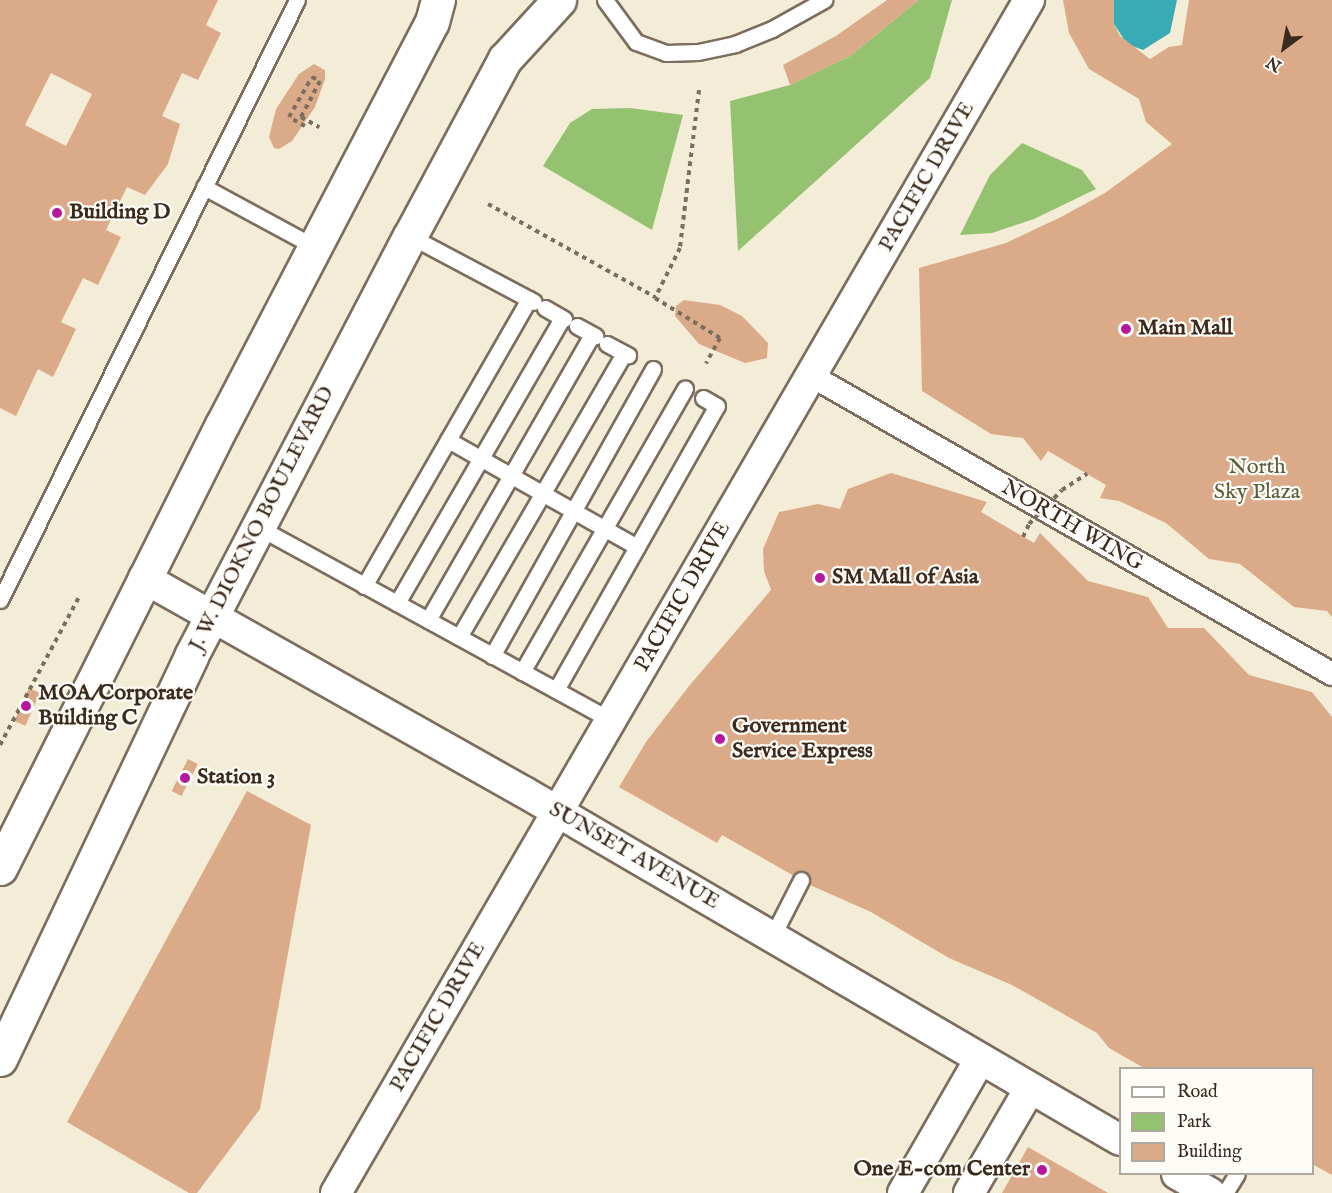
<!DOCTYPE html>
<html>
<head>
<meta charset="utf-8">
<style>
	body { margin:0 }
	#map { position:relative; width:1332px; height:1193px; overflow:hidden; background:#f3ecd6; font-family:"IM FELL English",serif }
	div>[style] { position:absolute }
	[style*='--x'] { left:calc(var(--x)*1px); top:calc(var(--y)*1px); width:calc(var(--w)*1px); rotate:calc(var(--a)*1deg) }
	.green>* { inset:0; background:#95c271 }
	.water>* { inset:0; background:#39abb4 }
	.building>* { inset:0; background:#dbaa89; transform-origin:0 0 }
	.path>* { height:4px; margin-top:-2px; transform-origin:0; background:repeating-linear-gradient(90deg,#7b6e5e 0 4.5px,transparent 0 9px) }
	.roads { filter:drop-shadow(2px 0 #7b6e5e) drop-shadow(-2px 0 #7b6e5e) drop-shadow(0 2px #7b6e5e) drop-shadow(0 -2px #7b6e5e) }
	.service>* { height:15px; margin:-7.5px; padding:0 7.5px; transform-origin:7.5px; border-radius:7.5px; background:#fff }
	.pedestrian>* { height:22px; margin:-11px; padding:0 11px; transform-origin:11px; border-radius:11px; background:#fff }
	.minor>* { height:30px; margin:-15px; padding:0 15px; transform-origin:15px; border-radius:15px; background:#fff }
	.tertiary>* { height:33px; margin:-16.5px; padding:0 16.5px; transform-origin:16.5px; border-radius:16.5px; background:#fff }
	.path-bridge>* { height:4px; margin-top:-2px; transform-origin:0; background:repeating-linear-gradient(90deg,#7b6e5e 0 4.5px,transparent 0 9px) }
	.dots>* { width:16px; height:16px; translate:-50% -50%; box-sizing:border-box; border:3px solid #fdfcf7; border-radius:50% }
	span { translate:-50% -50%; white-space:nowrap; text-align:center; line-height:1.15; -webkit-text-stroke:4.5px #fdfcf7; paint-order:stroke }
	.street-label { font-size:22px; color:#3b2a1e }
	.poi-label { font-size:22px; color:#3b2a1e; font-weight:700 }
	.left { translate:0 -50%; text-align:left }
	.right { translate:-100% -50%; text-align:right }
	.park-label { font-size:22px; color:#5a5f3b }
	.legend { position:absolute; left:1119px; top:1067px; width:195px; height:108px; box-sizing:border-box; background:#fdfcf7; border:2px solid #afa8a0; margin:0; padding:8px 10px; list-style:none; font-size:18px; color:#3b2a1e }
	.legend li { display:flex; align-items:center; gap:12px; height:30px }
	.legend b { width:30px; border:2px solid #afa8a0 }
	.north { position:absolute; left:1254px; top:18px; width:60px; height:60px; -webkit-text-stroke:4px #fdfcf7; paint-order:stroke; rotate:212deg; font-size:16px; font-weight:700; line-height:24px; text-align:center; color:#3b2a1e }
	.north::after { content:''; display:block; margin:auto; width:21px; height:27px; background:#3b2a1e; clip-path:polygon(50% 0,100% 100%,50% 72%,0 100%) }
</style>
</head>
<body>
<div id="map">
	<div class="green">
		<i style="clip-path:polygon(919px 0,952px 0,930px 78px,738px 251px,730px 101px,790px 85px,850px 56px)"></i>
		<i style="clip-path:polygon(630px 108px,683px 115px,652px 230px,543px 166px,570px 123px,592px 109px)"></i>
		<i style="clip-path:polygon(1022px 143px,1082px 170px,1096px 189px,1034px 219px,992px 233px,960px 235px,990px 175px)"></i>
	</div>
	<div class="water">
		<i style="clip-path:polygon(1114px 0,1177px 0,1170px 33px,1143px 50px,1127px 44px,1114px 24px)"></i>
	</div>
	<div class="building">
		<i style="clip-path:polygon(evenodd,0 0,218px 0,206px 25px,221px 33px,198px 80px,182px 73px,162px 116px,180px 124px,168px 164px,145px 195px,127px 187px,106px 230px,121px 237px,98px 285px,83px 278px,61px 322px,76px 329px,53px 377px,38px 369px,16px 416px,0 408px,0 0,51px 73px,92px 94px,66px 146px,25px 125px,51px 73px)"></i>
		<i style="clip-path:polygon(887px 0,919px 0,850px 56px,790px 85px,783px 65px,836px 36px)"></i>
		<i style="clip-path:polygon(1063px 0,1114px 0,1114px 24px,1120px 36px,1150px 59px,1169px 47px,1182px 45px,1189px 0,1332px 0,1332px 617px,1327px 611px,1294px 607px,1240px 564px,1209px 559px,1166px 523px,1119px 501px,1100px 498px,1106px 485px,1048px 451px,1041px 461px,1023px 438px,991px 434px,922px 391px,919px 268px,1006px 243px,1061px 217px,1105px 193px,1172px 144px,1146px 122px,1139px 99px,1089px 69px,1069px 33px)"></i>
		<i style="clip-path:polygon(314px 64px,325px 70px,325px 79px,315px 107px,292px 141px,279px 149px,274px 148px,269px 137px,276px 109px,299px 74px)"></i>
		<i style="clip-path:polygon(684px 300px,720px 305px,742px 316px,768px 343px,767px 358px,745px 363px,699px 344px,675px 316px,676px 306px)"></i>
		<i style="clip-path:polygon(891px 473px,987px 502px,981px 512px,1034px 543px,1040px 533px,1088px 581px,1148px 597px,1168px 628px,1204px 628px,1249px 675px,1312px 692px,1332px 717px,1332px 1175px,1312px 1164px,1312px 1068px,1144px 1068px,1109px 1048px,1097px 1033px,1012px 985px,949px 958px,871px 912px,810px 885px,722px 835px,717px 843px,619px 787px,646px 742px,689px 686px,771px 590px,764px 571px,763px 549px,779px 512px,818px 504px,840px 509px,848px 489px)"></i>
		<i style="left:29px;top:688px;width:12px;height:36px;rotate:24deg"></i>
		<i style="left:188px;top:759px;width:11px;height:36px;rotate:27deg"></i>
		<i style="clip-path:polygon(247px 791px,311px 825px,260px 1109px,197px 1193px,189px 1193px,67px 1122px)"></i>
		<i style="clip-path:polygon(1028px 1147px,1108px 1193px,1002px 1193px)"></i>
	</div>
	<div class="path">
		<i style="--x:699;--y:90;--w:159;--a:96.9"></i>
		<i style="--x:680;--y:248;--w:56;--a:116.6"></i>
		<i style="--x:655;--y:298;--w:76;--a:31.6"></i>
		<i style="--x:720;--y:338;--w:29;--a:119"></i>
		<i style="--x:305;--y:126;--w:18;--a:-151"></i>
		<i style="--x:289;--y:117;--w:46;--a:-60.1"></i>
		<i style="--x:312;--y:77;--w:9;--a:27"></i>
		<i style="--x:320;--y:81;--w:41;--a:117.8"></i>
		<i style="--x:301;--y:117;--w:21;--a:29"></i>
		<i style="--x:488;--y:204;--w:191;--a:29.1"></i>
		<i style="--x:0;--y:745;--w:168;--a:-61.9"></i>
	</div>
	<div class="roads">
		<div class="service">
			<i style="--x:605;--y:0;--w:52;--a:53.6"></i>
			<i style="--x:636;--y:42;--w:32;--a:20"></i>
			<i style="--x:666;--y:53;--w:32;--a:-2"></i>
			<i style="--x:698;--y:52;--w:38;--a:-12"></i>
			<i style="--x:735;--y:44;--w:40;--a:-22"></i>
			<i style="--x:772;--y:29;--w:60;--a:-29.1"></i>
			<i style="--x:204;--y:187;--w:126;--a:28.4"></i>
			<i style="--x:410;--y:236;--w:140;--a:28"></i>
			<i style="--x:545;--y:308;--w:22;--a:30"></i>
			<i style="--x:577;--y:326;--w:21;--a:29"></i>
			<i style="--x:607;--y:344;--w:24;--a:28"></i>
			<i style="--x:448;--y:440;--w:217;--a:29.5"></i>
			<i style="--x:258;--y:527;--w:401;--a:28.7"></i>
			<i style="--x:364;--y:586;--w:331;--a:-60.1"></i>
			<i style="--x:0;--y:600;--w:669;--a:-63.66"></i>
			<i style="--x:397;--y:603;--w:329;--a:-59.9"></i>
			<i style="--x:428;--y:620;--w:329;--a:-60.1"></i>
			<i style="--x:459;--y:637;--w:328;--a:-59.8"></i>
			<i style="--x:492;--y:656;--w:329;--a:-60.7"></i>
			<i style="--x:522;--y:672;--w:327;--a:-60.1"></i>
			<i style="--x:556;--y:690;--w:326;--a:-60.5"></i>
			<i style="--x:717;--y:406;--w:16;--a:-150"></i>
			<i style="--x:772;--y:937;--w:64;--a:-63"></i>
			<i style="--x:1225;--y:1193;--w:22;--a:-58"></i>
		</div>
		<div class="pedestrian">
			<i style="--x:812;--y:376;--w:599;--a:29.82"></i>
		</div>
		<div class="minor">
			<i style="--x:144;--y:578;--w:436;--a:29.4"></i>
			<i style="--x:524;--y:792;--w:690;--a:30.28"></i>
			<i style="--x:1177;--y:1174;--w:38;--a:30"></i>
			<i style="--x:336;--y:1193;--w:1380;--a:-59.85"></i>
			<i style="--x:903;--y:1193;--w:155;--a:-60.1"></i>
			<i style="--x:969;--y:1193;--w:121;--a:-59.8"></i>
		</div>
		<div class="tertiary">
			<i style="--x:0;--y:868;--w:496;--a:-63.4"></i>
			<i style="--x:222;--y:425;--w:454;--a:-62.5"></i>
			<i style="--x:432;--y:22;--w:23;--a:-75"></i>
			<i style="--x:0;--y:1059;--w:446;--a:-64.6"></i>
			<i style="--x:191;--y:656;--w:474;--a:-62.5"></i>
			<i style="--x:410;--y:236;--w:201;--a:-61.8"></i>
			<i style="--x:505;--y:59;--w:80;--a:-47.5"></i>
		</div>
	</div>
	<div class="path-bridge">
		<i style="--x:1023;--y:537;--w:14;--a:-65"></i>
		<i style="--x:1029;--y:524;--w:47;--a:-45.9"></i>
		<i style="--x:1062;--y:490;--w:30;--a:-33"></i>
	</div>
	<div class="dots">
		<i style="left:57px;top:213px;background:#b5179e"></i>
		<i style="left:1126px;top:329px;background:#b5179e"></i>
		<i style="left:820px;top:578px;background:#b5179e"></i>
		<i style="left:26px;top:706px;background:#b5179e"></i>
		<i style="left:720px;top:739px;background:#b5179e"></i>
		<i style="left:185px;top:778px;background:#b5179e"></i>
		<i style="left:1042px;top:1170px;background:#b5179e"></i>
	</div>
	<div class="street-label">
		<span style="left:927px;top:177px;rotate:-60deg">PACIFIC DRIVE</span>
		<span style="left:262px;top:519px;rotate:-63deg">J. W. DIOKNO BOULEVARD</span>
		<span style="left:1072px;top:526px;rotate:30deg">NORTH WING</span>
		<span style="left:683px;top:597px;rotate:-60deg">PACIFIC DRIVE</span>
		<span style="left:634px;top:856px;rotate:30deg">SUNSET AVENUE</span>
		<span style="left:438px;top:1017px;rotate:-60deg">PACIFIC DRIVE</span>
	</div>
	<div class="poi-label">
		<span class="left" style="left:69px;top:213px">Building D</span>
		<span class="left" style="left:1138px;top:329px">Main Mall</span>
		<span class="left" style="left:832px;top:578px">SM Mall of Asia</span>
		<span class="left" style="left:38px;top:706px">MOA/Corporate<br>Building C</span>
		<span class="left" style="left:732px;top:739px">Government<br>Service Express</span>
		<span class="left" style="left:197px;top:778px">Station 3</span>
		<span class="right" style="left:1030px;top:1170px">One E-com Center</span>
	</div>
	<div class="park-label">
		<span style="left:1257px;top:480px">North<br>Sky Plaza</span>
	</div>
	<ul class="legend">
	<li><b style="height:8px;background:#fff"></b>Road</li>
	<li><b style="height:16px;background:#95c271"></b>Park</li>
	<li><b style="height:16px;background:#dbaa89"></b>Building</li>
	</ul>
	<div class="north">N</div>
</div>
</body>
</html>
